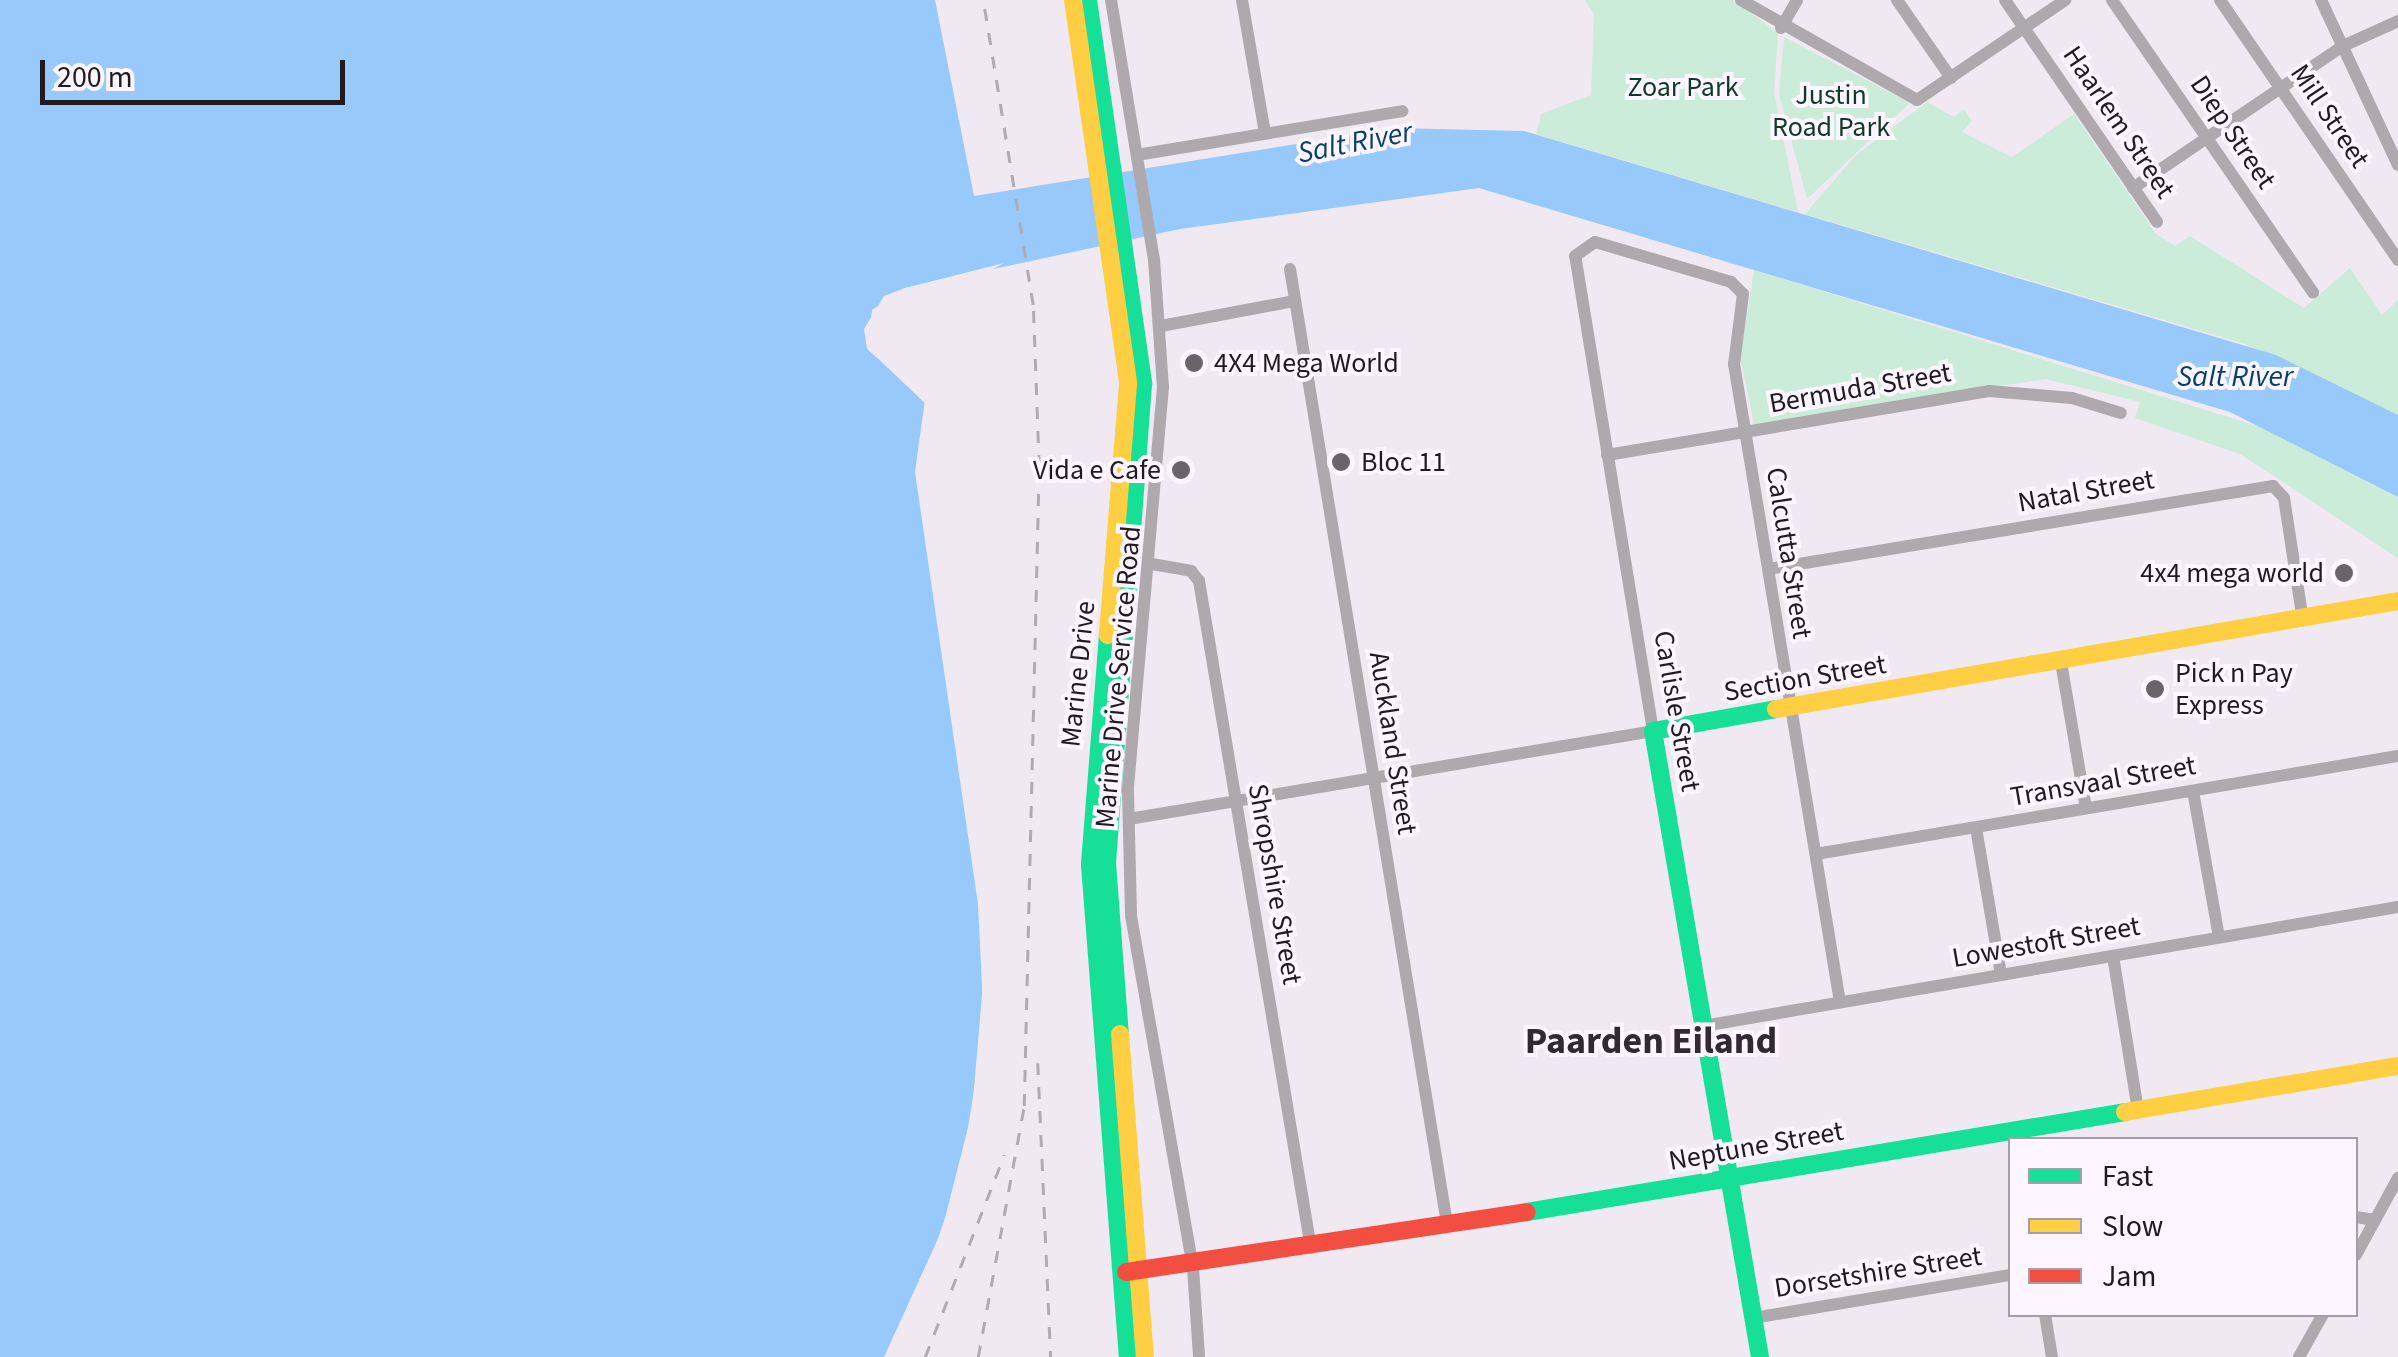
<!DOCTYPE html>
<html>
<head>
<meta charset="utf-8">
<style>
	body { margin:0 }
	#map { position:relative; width:2398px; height:1357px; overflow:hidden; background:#f0e9f2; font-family:"Source Sans 3",sans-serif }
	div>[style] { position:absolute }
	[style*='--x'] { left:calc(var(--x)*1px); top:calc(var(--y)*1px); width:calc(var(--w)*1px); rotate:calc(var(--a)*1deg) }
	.green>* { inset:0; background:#caecd8 }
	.water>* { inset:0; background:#97c9fa }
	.pier>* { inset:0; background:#f0e9f2 }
	.street>* { height:12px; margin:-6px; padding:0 6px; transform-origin:6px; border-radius:6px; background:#aea9ad }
	.fast>* { height:18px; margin:-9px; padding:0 9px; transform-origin:9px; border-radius:9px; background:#16e098 }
	.slow>* { height:18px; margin:-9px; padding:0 9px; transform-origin:9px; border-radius:9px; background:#ffcf43 }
	.jam>* { height:18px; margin:-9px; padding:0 9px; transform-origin:9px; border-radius:9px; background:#f24e42 }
	.rail>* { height:2.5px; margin-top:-1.25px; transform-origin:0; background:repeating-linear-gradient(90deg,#afacb1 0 12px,transparent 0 24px) }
	.dots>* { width:28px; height:28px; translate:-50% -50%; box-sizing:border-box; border:5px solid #fdf5ff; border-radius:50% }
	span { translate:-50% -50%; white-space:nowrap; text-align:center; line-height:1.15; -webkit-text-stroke:8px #fdf5ff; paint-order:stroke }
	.park-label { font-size:28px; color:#103923 }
	.street-label { font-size:28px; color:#201b21 }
	.poi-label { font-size:28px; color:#201b21 }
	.left { translate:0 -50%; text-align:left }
	.right { translate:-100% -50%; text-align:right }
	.water-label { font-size:30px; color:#06406a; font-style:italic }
	.district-label { font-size:38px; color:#332935; font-weight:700 }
	.legend { position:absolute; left:2008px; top:1137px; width:350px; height:180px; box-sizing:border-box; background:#fdf5ff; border:2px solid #a59ea6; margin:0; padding:12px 18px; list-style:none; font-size:30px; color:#201b21 }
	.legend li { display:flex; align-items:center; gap:20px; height:50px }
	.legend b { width:50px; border:2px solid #a59ea6 }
	.scale { position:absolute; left:40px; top:60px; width:305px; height:45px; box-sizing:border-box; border:5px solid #201b21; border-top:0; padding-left:12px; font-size:30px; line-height:35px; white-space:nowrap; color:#201b21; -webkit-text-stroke:8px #fdf5ff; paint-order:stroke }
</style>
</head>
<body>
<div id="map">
	<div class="green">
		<i style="clip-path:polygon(1585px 0,1733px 0,1778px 33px,1774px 92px,1798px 212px,1536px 134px,1541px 114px,1591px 95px,1594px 14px)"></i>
		<i style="clip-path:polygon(1784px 37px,1910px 103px,1807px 199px,1779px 94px)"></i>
		<i style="clip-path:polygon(1927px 102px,1954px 117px,1964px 109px,1972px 121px,1962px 132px,2012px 157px,2074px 114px,2156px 234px,2175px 246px,2190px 236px,2304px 308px,2350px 268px,2382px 315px,2398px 300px,2398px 415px,2245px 344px,1805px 214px,1856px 155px)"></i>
		<i style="clip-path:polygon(1754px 270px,2283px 434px,2398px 497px,2398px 558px,2240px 454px,2135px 418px,2140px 402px,2046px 379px,1754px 424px,1740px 357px)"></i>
	</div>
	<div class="water">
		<i style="clip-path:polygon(0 0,935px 0,974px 196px,1396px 128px,1524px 131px,2276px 355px,2398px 415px,2398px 497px,2230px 412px,1479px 188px,1180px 229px,905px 288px,884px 296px,864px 329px,867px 349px,925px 399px,915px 472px,978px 904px,984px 1027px,961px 1172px,917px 1299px,884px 1357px,0 1357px)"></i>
	</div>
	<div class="pier">
		<i style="clip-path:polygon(1004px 263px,970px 282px,906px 292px,876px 312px,871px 346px,929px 395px,929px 407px,867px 348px,872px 310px,905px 288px)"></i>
		<i style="clip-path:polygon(972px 830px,989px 971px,977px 1113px,965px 1174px,921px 1301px,884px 1357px,942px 1230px,972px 1112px,984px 971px)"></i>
	</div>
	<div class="street">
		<i style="--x:1111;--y:0;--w:263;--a:80.6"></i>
		<i style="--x:1154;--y:259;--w:128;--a:86"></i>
		<i style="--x:1163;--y:387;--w:406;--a:95"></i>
		<i style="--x:1128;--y:791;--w:125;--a:88.6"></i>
		<i style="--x:1131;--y:916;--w:357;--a:80"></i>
		<i style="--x:1193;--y:1268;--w:89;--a:86.1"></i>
		<i style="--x:1242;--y:0;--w:135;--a:80.2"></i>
		<i style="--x:1741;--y:0;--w:202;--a:29.6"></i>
		<i style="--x:1917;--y:100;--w:179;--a:-34"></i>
		<i style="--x:1897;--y:0;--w:95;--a:55.3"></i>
		<i style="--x:2005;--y:0;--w:269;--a:55.6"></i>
		<i style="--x:2112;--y:0;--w:355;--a:55.5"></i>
		<i style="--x:2220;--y:0;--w:315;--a:55.6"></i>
		<i style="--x:2321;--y:0;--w:182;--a:65"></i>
		<i style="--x:1781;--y:28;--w:32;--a:-60"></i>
		<i style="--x:1137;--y:155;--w:269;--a:-9.4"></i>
		<i style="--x:2133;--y:188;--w:254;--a:-34.1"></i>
		<i style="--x:2343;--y:46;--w:60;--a:-24.4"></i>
		<i style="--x:1290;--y:269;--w:968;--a:80.66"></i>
		<i style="--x:1161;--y:326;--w:135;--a:-10.6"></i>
		<i style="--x:1607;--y:455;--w:387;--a:-9.5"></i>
		<i style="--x:1989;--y:391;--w:83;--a:4.8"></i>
		<i style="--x:2072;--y:398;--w:51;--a:17"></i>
		<i style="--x:1152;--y:564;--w:40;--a:10"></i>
		<i style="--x:1191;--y:571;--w:13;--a:51"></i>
		<i style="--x:1199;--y:581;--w:676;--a:80.47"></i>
		<i style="--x:1768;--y:569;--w:512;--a:-9.33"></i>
		<i style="--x:2273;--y:486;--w:16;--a:47"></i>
		<i style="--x:2284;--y:498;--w:124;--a:81.2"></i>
		<i style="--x:2061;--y:662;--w:148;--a:80.3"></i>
		<i style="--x:2193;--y:791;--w:148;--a:79.9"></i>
		<i style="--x:1129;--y:819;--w:531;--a:-9.53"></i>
		<i style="--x:1653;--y:731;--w:481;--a:-99.3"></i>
		<i style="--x:1575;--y:256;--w:24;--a:-35"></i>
		<i style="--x:1595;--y:242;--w:142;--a:16.4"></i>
		<i style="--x:1731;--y:282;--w:17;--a:45"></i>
		<i style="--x:1743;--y:294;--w:71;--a:97.3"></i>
		<i style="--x:1734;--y:364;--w:647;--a:80.57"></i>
		<i style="--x:1976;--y:828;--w:149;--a:80.3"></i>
		<i style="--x:1816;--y:854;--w:590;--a:-9.56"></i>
		<i style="--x:2113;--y:956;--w:156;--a:80.8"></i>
		<i style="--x:1703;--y:1026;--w:705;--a:-9.72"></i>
		<i style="--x:2356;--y:1217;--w:19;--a:9"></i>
		<i style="--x:2356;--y:1255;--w:88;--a:-61.4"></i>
		<i style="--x:2045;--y:1314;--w:44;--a:80.8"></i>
		<i style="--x:1753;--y:1318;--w:261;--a:-9.5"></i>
		<i style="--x:2299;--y:1357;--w:49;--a:-60.8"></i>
	</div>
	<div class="fast">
		<i style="--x:1088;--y:0;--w:388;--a:81.8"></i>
		<i style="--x:1143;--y:384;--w:480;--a:94.3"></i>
		<i style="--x:1107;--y:863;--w:171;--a:85.7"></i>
		<i style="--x:1108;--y:635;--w:231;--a:94.5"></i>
		<i style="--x:1090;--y:865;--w:493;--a:85.6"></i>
		<i style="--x:1527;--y:1212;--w:606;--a:-9.49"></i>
		<i style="--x:1760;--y:1357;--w:635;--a:-99.7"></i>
		<i style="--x:1653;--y:731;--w:125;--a:-10.1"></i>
	</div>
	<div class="slow">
		<i style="--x:1073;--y:0;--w:388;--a:81.8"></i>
		<i style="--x:1128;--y:384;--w:252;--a:94.6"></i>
		<i style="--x:1776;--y:709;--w:631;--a:-9.85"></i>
		<i style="--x:1120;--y:1034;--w:324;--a:85.6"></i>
		<i style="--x:2125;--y:1112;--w:277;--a:-9.6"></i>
	</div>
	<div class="jam">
		<i style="--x:1126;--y:1272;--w:405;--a:-8.5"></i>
	</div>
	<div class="rail">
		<i style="--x:1038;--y:1063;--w:294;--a:87.5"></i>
		<i style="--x:925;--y:1357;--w:217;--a:-68.6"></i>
		<i style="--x:978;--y:1357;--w:255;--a:-79.6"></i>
		<i style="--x:1024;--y:1106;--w:639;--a:-88.66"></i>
		<i style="--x:1039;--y:467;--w:162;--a:-92.1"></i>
		<i style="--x:1033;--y:305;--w:309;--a:-99.3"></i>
	</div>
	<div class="dots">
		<i style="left:1194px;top:363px;background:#69636a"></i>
		<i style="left:1341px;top:462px;background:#69636a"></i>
		<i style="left:1181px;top:470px;background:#69636a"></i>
		<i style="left:2344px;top:573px;background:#69636a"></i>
		<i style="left:2155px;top:689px;background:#69636a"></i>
	</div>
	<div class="park-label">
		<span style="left:1683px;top:87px">Zoar Park</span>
		<span style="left:1831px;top:111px">Justin<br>Road Park</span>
	</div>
	<div class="street-label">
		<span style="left:2330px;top:116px;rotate:56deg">Mill Street</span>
		<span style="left:2119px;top:122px;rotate:56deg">Haarlem Street</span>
		<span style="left:2233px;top:132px;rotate:56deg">Diep Street</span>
		<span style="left:1860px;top:388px;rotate:-10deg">Bermuda Street</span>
		<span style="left:2086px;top:491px;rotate:-10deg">Natal Street</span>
		<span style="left:1789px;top:553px;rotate:81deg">Calcutta Street</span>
		<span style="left:1078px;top:674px;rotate:-84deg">Marine Drive</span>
		<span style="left:1118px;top:677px;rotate:-85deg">Marine Drive Service Road</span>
		<span style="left:1805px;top:678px;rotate:-10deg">Section Street</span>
		<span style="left:1677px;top:711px;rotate:80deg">Carlisle Street</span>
		<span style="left:1393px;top:743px;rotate:81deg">Auckland Street</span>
		<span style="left:2103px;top:781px;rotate:-10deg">Transvaal Street</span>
		<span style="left:1275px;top:884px;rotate:80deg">Shropshire Street</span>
		<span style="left:2046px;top:942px;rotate:-10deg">Lowestoft Street</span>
		<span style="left:1756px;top:1146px;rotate:-10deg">Neptune Street</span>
		<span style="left:1878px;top:1272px;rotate:-9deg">Dorsetshire Street</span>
	</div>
	<div class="poi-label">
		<span class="left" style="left:1214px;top:363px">4X4 Mega World</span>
		<span class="left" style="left:1361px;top:462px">Bloc 11</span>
		<span class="right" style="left:1161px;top:470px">Vida e Cafe</span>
		<span class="right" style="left:2324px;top:573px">4x4 mega world</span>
		<span class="left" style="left:2175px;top:689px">Pick n Pay<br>Express</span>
	</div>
	<div class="water-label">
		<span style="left:1355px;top:143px;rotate:-11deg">Salt River</span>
		<span style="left:2235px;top:377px">Salt River</span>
	</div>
	<div class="district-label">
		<span style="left:1651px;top:1042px">Paarden Eiland</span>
	</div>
	<ul class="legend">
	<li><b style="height:12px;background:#16e098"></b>Fast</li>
	<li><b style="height:12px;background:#ffcf43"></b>Slow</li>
	<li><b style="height:12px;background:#f24e42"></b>Jam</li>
	</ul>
	<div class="scale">200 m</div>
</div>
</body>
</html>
